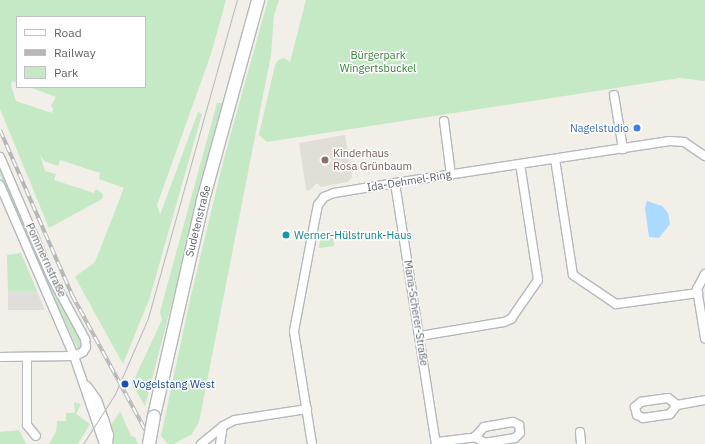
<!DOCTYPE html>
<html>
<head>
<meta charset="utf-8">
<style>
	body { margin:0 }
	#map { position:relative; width:705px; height:444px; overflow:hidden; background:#f1efe8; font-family:"IBM Plex Sans",sans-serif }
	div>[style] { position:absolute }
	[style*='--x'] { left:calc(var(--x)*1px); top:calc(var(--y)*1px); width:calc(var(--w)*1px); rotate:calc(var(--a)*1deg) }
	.industrial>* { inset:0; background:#e0deda }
	.education>* { inset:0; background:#e1ded6 }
	.green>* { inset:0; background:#c5e8c5 }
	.water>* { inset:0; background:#aadaff }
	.roads { filter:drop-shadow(1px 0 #b5b8bc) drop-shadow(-1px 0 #b5b8bc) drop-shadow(0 1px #b5b8bc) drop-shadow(0 -1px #b5b8bc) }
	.minor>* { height:8px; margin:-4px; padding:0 4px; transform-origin:4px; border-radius:4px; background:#fff }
	.secondary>* { height:12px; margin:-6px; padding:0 6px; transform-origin:6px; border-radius:6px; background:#fff }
	.tram>* { height:1px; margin:-0.5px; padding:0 0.5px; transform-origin:0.5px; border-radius:0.5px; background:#b6b7b8 }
	.rail>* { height:4px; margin-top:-2px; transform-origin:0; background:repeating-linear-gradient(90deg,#fff 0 8px,#b6b7b8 0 16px); box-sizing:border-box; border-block:1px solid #b6b7b8 }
	.bridges { filter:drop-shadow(1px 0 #b6babf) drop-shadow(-1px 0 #b6babf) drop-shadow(0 1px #b6babf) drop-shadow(0 -1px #b6babf) }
	.secondary-bridge>* { height:12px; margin:-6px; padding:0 6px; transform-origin:6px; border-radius:6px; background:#fff }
	.dots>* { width:11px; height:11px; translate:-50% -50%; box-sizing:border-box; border:2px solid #fff; border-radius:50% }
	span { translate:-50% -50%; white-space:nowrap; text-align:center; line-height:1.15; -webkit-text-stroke:3px #fff; paint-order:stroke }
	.park-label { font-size:11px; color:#348238 }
	.shop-label { font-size:11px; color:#366cbe }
	.right { translate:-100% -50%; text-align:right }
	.education-label { font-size:11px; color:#785e54 }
	.left { translate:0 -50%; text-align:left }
	.street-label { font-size:11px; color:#5f6368 }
	.culture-label { font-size:11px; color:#0d838f }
	.transit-label { font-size:11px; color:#164399 }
	.legend { position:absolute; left:16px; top:16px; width:130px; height:72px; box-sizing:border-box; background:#fff; border:1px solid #bfc1c3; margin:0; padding:5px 7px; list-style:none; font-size:12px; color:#5f6368 }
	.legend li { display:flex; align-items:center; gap:8px; height:20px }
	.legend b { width:20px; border:1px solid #bfc1c3 }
</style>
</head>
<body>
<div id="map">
	<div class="industrial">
		<i style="clip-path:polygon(8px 291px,37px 291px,45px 310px,8px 310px)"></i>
	</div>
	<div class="education">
		<i style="clip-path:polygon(345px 135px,352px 177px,348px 182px,321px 187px,317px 183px,309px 191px,306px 189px,299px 143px)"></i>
	</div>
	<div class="green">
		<i style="clip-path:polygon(evenodd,0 0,226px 0,211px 54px,157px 205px,160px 215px,198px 112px,202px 114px,150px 297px,123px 364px,75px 277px,95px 262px,124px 188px,99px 179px,100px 173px,60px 160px,58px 166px,44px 161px,40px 155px,45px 171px,56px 174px,54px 180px,94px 193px,96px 189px,103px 194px,102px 199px,49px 228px,0 109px,0 0,17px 17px,145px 17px,145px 87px,29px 87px,56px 97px,51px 106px,53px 108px,52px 113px,16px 101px,11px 85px,12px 81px,17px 83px,17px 17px)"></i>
		<i style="clip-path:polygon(268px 0,279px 0,274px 15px,271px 55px,199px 422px,192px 434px,174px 444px,168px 444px,161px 436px,190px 300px,223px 162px)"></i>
		<i style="clip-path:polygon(306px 0,705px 0,705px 81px,680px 78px,267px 142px,259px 135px,275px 65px,278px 60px,284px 58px,290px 62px)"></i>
		<i style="clip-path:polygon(217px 103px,224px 103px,145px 406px,132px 384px,162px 320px,160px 312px)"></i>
		<i style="clip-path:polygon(0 167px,55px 294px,81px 341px,79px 351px,40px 270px,0 175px)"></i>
		<i style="clip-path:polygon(333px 238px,334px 246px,319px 248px,320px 240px)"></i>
		<i style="clip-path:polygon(21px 253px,37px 291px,8px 291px,7px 255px)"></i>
		<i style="clip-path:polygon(74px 402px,81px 404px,76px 414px,90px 424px,78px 444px,49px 444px,56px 432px,57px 421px,66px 421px,66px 413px,75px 413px)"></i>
		<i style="clip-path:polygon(120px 411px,131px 436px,135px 437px,138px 444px,114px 444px,110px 427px)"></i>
		<i style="clip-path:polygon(19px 430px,26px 444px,0 444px,0 432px)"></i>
	</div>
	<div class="water">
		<i style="clip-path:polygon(647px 201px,662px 206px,668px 213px,670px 224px,659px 238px,649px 237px,645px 208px)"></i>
	</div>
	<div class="roads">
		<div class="minor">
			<i style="--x:614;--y:95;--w:55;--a:80.5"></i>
			<i style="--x:444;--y:121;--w:54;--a:82.6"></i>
			<i style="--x:0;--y:157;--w:129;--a:66.8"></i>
			<i style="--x:51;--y:276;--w:72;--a:61.6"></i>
			<i style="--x:85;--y:339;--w:8;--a:83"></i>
			<i style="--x:86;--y:347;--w:6;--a:121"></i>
			<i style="--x:83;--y:352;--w:10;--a:156"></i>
			<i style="--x:74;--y:356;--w:74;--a:179.2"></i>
			<i style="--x:555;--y:159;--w:117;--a:81.2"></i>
			<i style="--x:573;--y:275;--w:52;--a:34"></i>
			<i style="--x:616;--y:304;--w:83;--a:-7.6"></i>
			<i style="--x:395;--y:183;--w:264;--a:81.1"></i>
			<i style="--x:0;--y:185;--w:186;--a:66.6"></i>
			<i style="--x:74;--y:356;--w:93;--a:71.2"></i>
			<i style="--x:705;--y:274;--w:17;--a:118"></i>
			<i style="--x:697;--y:289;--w:50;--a:80.7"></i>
			<i style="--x:420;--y:336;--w:85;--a:-9.5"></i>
			<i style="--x:504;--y:322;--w:8;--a:-23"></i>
			<i style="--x:511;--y:319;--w:47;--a:-55.3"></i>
			<i style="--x:538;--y:280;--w:117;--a:-98.8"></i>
			<i style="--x:27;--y:357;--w:68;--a:90"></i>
			<i style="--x:27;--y:425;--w:14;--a:51"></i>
			<i style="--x:87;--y:386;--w:17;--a:54"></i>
			<i style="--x:97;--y:400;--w:20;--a:70"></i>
			<i style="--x:104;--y:419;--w:17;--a:73"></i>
			<i style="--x:109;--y:435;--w:9;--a:96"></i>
			<i style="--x:677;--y:405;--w:11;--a:-142"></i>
			<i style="--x:668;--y:398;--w:27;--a:172"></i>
			<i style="--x:641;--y:402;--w:8;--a:140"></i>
			<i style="--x:635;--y:407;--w:8;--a:76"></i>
			<i style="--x:637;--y:415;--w:7;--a:27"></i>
			<i style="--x:643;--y:418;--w:27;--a:-8"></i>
			<i style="--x:670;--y:414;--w:11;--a:-52"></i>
			<i style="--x:677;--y:405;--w:28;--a:-10"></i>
			<i style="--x:580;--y:432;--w:12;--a:85"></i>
			<i style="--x:437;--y:442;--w:38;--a:-7"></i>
			<i style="--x:475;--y:437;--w:13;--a:-48"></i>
			<i style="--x:484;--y:427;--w:29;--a:-10"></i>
			<i style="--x:513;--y:422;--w:7;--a:27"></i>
			<i style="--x:519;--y:425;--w:8;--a:83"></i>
			<i style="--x:520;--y:433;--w:7;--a:135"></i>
			<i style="--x:515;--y:438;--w:30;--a:171"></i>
			<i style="--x:485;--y:443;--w:12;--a:-149"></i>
			<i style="--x:201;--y:444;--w:28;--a:-39"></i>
			<i style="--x:223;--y:426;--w:13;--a:-27"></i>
			<i style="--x:235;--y:420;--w:73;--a:-8.7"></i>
			<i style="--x:220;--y:444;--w:18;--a:-81"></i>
			<i style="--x:312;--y:444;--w:114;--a:-99.1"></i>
			<i style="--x:294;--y:331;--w:118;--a:-79.3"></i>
			<i style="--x:316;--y:215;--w:10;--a:-79"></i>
			<i style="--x:318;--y:205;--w:10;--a:-53"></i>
			<i style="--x:324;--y:197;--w:11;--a:-22"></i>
			<i style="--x:334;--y:193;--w:62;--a:-9.3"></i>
			<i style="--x:395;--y:183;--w:278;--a:-8.7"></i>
			<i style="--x:670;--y:141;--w:14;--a:4"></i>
			<i style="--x:684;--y:142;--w:25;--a:34"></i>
		</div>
		<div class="secondary">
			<i style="--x:154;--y:416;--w:221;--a:-77.2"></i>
			<i style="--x:203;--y:200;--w:207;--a:-74.6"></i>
		</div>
	</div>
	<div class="tram">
		<i style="--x:83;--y:444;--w:59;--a:-57.4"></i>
		<i style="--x:115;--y:394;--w:83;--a:-66.5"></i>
		<i style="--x:148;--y:318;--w:330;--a:-74.4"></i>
	</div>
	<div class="rail">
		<i style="--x:0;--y:130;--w:180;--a:66.4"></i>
		<i style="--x:72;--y:295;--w:170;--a:61.5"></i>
	</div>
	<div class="bridges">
		<div class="secondary-bridge">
			<i style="--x:149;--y:444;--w:28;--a:-80"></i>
		</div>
	</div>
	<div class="dots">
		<i style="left:637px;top:128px;background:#3f7fe0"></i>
		<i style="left:325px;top:160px;background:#8d6e63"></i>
		<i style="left:286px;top:235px;background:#0f9aa8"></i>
		<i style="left:125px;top:384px;background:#1a4fb4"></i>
	</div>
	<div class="park-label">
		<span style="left:378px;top:62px">Bürgerpark<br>Wingertsbuckel</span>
	</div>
	<div class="shop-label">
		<span class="right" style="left:629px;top:128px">Nagelstudio</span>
	</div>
	<div class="education-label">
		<span class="left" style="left:333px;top:160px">Kinderhaus<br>Rosa Grünbaum</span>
	</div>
	<div class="street-label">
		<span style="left:409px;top:181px;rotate:-9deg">Ida-Dehmel-Ring</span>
		<span style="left:198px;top:221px;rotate:-76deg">Sudetenstraße</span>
		<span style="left:46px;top:260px;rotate:65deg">Pommernstraße</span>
		<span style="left:416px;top:313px;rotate:81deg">Maria-Scherer-Straße</span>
	</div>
	<div class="culture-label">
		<span class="left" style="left:294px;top:235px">Werner-Hülstrunk-Haus</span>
	</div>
	<div class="transit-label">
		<span class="left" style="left:133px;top:384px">Vogelstang West</span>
	</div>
	<ul class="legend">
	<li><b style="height:5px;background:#fff"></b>Road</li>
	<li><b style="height:5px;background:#b6b7b8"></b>Railway</li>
	<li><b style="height:11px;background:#c5e8c5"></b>Park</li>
	</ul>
</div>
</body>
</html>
